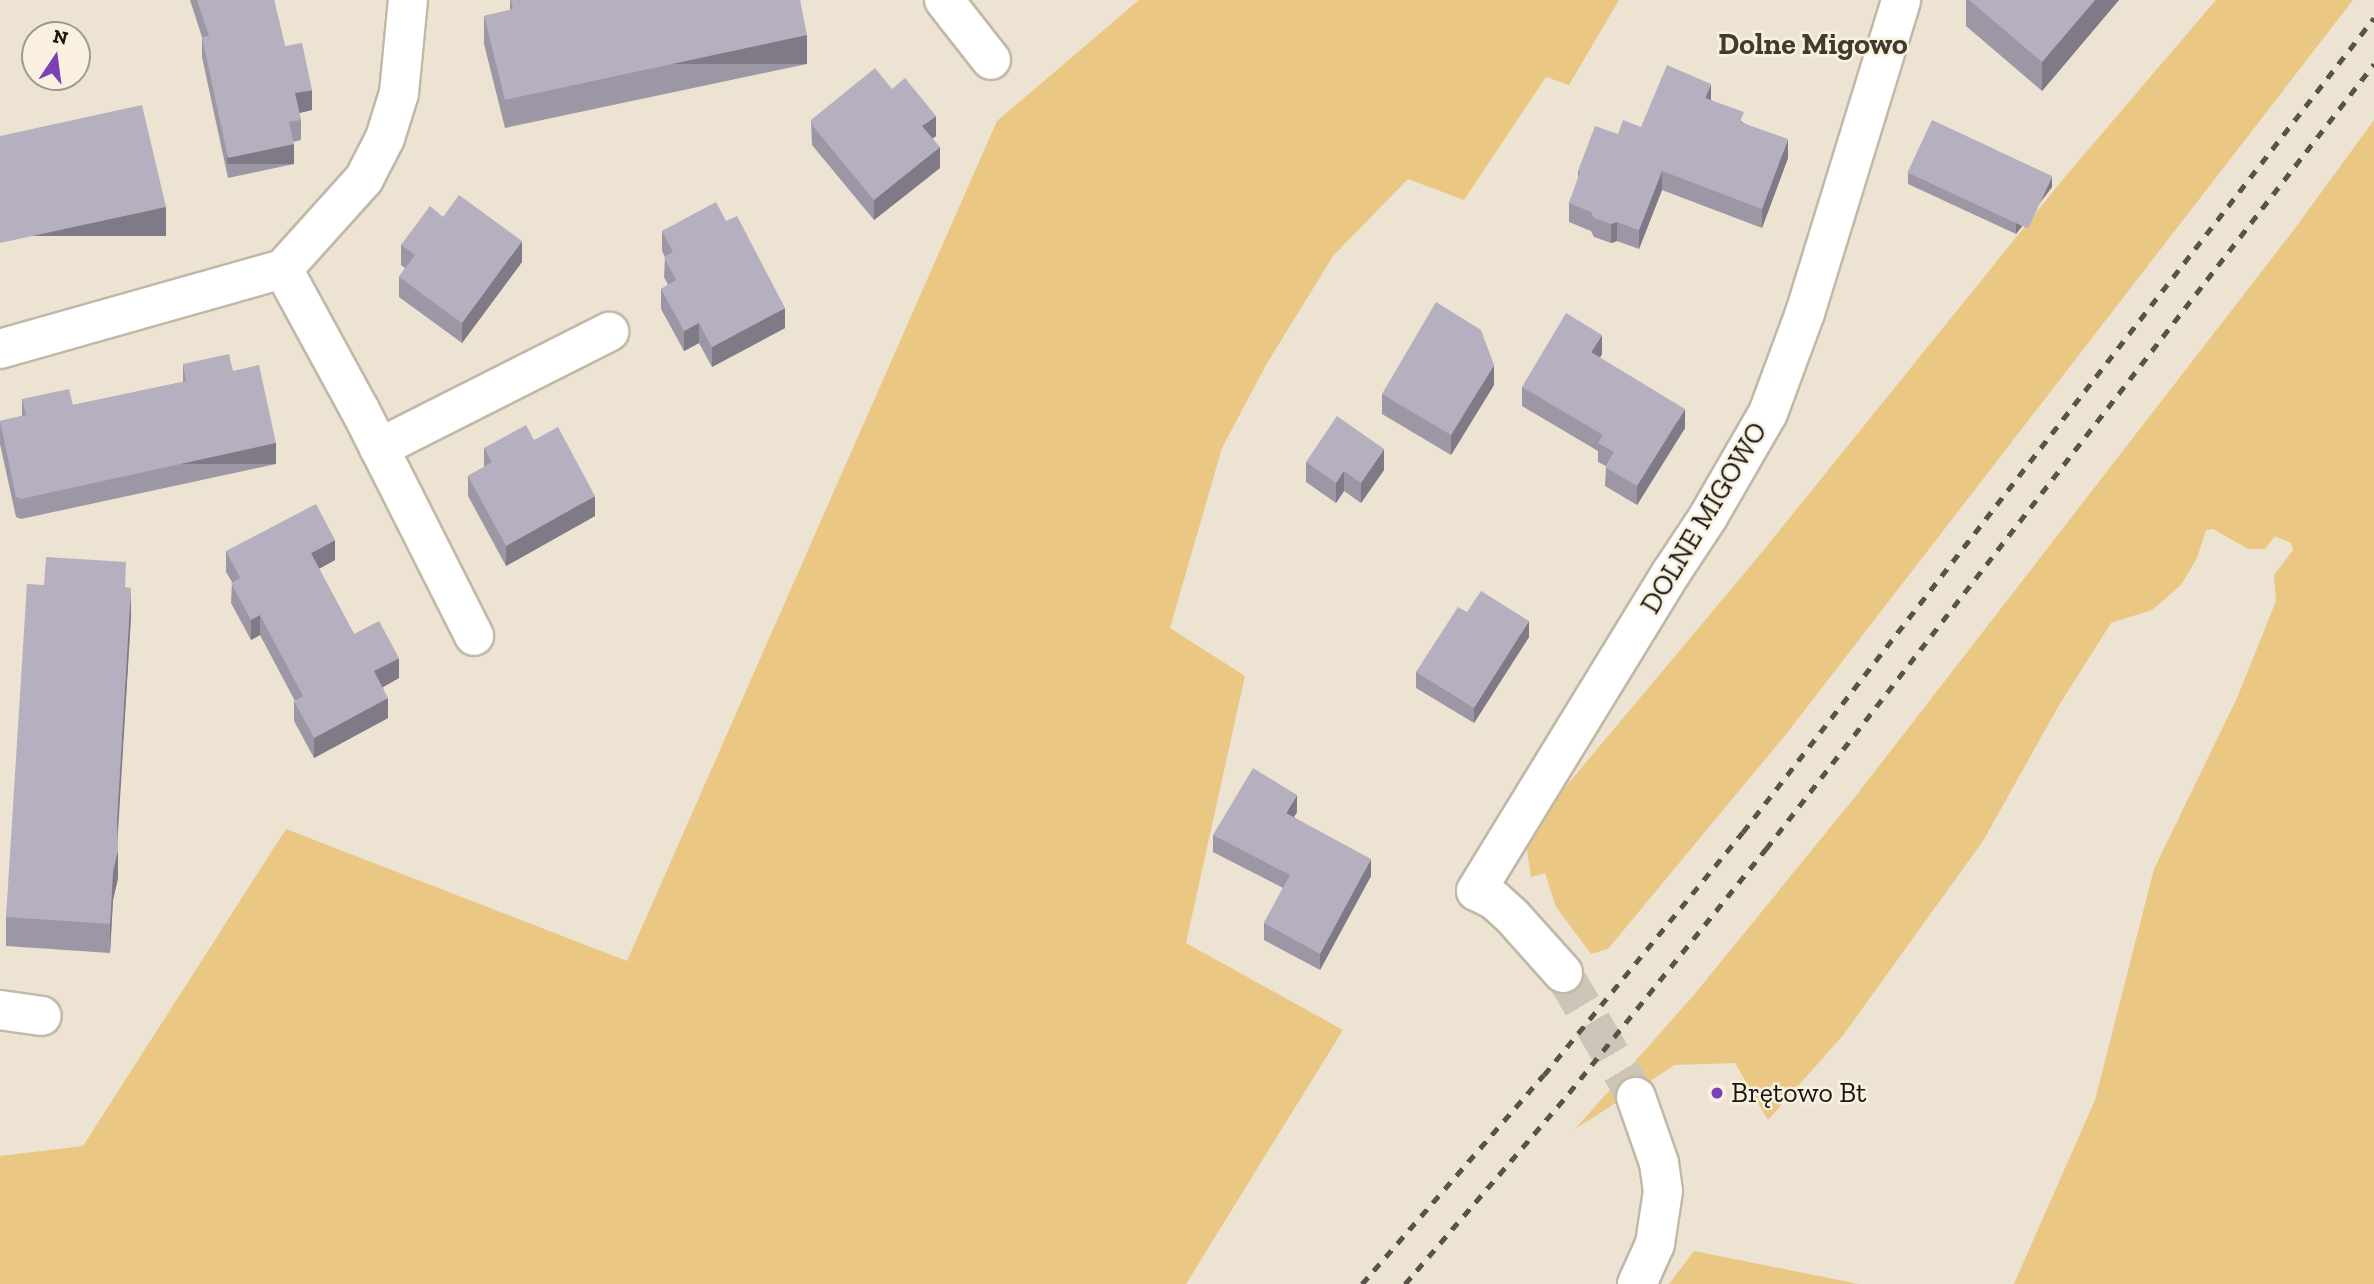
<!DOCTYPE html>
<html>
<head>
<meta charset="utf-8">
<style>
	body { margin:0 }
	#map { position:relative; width:2374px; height:1284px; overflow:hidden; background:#ece3d3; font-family:"Zilla Slab",serif }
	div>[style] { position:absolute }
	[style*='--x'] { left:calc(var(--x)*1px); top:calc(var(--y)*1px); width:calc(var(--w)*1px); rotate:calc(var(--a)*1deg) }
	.green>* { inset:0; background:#ebc784 }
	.minor-tunnel>* { height:38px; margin-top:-19px; transform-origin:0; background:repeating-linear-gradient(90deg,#ccc4b6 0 38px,transparent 0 57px) }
	.roads { filter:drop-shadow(2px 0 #c1b8a8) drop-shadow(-2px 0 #c1b8a8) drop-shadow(0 2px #c1b8a8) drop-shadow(0 -2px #c1b8a8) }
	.minor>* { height:38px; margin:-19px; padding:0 19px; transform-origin:19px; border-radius:19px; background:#fff }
	.rail>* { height:5px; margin-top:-2.5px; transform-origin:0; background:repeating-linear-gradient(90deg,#58534a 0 9px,transparent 0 18px) }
	.wall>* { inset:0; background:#9d96a5 }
	.shaded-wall>* { inset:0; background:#7f7a86; transform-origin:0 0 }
	.building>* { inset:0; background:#b6afc0; transform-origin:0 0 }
	.dots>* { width:19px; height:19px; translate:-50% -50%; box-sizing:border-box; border:4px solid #f9f0e0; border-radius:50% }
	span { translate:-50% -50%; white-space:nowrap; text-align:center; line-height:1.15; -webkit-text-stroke:5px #f9f0e0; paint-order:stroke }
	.street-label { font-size:28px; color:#191610 }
	.poi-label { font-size:28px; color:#191610 }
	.left { translate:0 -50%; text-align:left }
	.neighbourhood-label { font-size:30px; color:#413a2d; font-weight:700 }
	.north { position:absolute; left:21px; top:21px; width:70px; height:70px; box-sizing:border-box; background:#f9f0e0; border:2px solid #9f998d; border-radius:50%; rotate:13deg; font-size:19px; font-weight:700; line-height:28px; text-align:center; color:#191610 }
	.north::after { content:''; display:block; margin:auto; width:24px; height:32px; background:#7c3fb4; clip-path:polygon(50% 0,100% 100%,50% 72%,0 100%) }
</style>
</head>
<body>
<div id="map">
	<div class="green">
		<i style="clip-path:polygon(1139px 0,1619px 0,1569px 85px,1546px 77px,1464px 200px,1408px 179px,1333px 256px,1266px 365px,1222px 448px,1170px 628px,1245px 676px,1186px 943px,1343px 1030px,1186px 1284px,0 1284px,0 1156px,83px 1146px,286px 829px,627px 961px,997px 121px)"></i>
		<i style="clip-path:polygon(2216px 0,2353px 0,1787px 733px,1608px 949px,1591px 954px,1556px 907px,1545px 873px,1531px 877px,1527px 850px,1531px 828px,1758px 557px,2064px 178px)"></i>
		<i style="clip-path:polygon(2374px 120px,2374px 1284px,2014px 1284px,2095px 1100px,2154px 869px,2237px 698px,2276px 601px,2274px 575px,2293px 550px,2291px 543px,2275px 536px,2265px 549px,2248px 549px,2213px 529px,2206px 530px,2197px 558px,2181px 585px,2152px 610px,2111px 623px,2058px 707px,1983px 841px,1844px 1034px,1768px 1120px,1735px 1063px,1675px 1065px,1575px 1129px,1693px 996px,1855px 797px,2293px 231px)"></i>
		<i style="clip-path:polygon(1694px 1251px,1859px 1284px,1669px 1284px)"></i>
	</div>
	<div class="minor-tunnel">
		<i style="--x:1563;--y:973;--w:144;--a:59.5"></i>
	</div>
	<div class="roads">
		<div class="minor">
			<i style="--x:944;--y:0;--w:76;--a:51.9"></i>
			<i style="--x:283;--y:269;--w:161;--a:61.4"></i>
			<i style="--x:360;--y:410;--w:253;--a:63.2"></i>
			<i style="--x:0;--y:349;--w:294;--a:-15.8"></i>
			<i style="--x:283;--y:269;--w:121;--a:-48"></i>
			<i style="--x:364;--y:179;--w:46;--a:-62.9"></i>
			<i style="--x:385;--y:138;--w:47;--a:-72.7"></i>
			<i style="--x:399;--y:93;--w:93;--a:-84.5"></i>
			<i style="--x:379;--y:448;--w:258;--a:-26.8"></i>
			<i style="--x:1563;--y:973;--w:76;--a:-131.8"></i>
			<i style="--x:1512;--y:916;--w:24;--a:-138"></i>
			<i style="--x:1494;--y:900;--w:20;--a:-153"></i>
			<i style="--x:1476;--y:891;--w:373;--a:-58.5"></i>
			<i style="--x:1671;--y:573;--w:67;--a:-56.5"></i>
			<i style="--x:1708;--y:517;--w:120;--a:-60"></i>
			<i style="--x:1768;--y:413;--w:107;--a:-69.7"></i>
			<i style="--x:1805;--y:313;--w:327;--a:-72.9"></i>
			<i style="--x:0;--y:1010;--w:42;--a:8.1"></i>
			<i style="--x:1636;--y:1097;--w:70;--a:70.8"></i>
			<i style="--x:1659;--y:1163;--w:28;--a:82"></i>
			<i style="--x:1663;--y:1191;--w:54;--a:98.6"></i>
			<i style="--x:1655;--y:1244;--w:44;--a:114.2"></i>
		</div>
	</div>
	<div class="rail">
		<i style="--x:1362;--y:1284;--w:277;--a:-49"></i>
		<i style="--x:1544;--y:1075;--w:314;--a:-50.7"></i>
		<i style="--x:1743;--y:832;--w:1030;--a:-52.22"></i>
		<i style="--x:1405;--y:1284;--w:252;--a:-49.3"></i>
		<i style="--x:1569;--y:1093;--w:314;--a:-51.1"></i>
		<i style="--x:1766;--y:849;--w:993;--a:-52.24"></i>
	</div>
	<div class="wall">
		<i style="clip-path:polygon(190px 0,274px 0,285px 46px,312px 110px,299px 113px,301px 120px,301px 140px,293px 142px,294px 164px,228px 178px,202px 57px,202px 37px)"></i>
		<i style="clip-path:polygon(510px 0,800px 0,807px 64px,505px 128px,484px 44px,484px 16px,510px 10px)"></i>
		<i style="clip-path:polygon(1966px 0,2119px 0,2042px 91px,1966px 26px)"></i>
		<i style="clip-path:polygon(892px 89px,936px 136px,932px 139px,940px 168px,874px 220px,812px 145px,811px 120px)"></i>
		<i style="clip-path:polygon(1711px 100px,1744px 123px,1788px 158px,1762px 228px,1662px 190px,1639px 249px,1617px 241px,1611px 243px,1594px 237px,1591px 231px,1569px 222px,1569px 203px,1578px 179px,1578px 171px,1618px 134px,1641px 127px)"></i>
		<i style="clip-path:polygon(1908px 173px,2052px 187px,2016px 234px,1908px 184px)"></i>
		<i style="clip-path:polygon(443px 217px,522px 262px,462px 343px,399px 297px,399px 277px,405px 268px,401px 265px,401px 245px)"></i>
		<i style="clip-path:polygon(726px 221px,785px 328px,712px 367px,699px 343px,684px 351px,661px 309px,661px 289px,668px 285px,664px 277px,665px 257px,662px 251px,662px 231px)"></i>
		<i style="clip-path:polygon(1602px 354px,1600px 358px,1685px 428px,1637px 505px,1605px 486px,1606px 466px,1598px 462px,1598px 451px,1522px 406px,1522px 387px)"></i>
		<i style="clip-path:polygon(183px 364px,233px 371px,276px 464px,21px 519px,16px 517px,0 444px,0 421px,22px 416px,22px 399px,73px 405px,183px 382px)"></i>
		<i style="clip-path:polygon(1494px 385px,1451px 455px,1382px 414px,1382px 394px)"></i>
		<i style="clip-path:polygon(534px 440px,595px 516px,506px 566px,468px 496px,468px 476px,484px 467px,484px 448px)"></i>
		<i style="clip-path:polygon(1306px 462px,1384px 470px,1361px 503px,1344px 491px,1336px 503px,1306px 482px)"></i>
		<i style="clip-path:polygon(226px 551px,335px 560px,319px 569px,354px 634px,399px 678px,383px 687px,388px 718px,314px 758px,294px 721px,294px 701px,295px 701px,260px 635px,251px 640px,231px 603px,232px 582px,226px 572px)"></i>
		<i style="clip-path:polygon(44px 585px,126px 587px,131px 617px,117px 835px,118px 878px,113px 900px,110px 953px,6px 946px,6px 917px)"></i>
		<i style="clip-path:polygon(1467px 612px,1529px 637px,1474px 723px,1416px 688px,1416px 672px)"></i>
		<i style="clip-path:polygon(1297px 812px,1294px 817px,1371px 876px,1320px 970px,1264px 940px,1264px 923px,1283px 888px,1213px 852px,1213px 835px)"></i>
	</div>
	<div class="shaded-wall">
		<i style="clip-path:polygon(2095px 0,2119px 0,2042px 91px,2042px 62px)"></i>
		<i style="left:807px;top:35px;width:29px;height:309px;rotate:90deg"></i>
		<i style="clip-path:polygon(1711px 84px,1711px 103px,1705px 98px)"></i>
		<i style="clip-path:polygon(312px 90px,312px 110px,295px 114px,295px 93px)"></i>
		<i style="clip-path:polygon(936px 116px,936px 136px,922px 146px,922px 126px)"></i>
		<i style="clip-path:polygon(1788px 139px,1788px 158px,1762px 228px,1762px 209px)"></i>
		<i style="left:294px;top:144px;width:20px;height:67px;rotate:90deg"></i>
		<i style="clip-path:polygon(940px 147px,940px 168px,874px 220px,874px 200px)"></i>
		<i style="clip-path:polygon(1662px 171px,1662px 190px,1639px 249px,1639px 230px)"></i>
		<i style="clip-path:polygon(2052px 177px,2052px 187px,2016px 234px,2016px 223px)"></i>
		<i style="left:166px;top:207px;width:29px;height:170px;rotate:90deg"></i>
		<i style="clip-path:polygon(1617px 222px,1617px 241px,1611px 243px,1611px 224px)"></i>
		<i style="clip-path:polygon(522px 241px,522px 262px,462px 343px,462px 323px)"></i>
		<i style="clip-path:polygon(785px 308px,785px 328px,712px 367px,712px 347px)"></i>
		<i style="clip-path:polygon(699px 323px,699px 343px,684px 351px,684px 331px)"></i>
		<i style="clip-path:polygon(1602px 335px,1602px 354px,1591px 371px,1591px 352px)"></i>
		<i style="clip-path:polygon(1494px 365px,1494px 385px,1451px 455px,1451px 435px)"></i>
		<i style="clip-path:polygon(1685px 409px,1685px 428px,1637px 505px,1637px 486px)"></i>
		<i style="left:276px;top:443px;width:21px;height:261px;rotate:90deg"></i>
		<i style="clip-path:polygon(1384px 449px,1384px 470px,1361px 503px,1361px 483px)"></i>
		<i style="clip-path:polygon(1344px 471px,1344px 491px,1336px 503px,1336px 483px)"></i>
		<i style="clip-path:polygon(595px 496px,595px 516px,506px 566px,506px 546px)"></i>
		<i style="clip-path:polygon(335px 540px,335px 560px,311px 573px,311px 553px)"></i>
		<i style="clip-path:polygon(131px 588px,131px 617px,117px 849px,117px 820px)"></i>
		<i style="clip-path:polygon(260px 615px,260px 635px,251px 640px,251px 620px)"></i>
		<i style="clip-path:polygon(1529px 621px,1529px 637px,1474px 723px,1474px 708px)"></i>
		<i style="clip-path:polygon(399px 658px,399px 678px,374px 692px,374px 671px)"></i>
		<i style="clip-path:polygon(388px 698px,388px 718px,314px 758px,314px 738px)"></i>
		<i style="clip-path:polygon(1297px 795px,1297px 812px,1286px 830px,1286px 813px)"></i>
		<i style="clip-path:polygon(118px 850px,118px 878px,113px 900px,110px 953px,110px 924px,113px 871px)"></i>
		<i style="clip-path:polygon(1371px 859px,1371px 876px,1320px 970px,1320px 954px)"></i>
	</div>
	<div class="building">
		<i style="clip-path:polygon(197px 0,274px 0,285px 46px,302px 43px,312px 90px,295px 93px,301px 120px,289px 122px,294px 144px,228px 158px,202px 37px,209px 36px)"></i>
		<i style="clip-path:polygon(511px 0,800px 0,807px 35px,505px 100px,484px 16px,513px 9px)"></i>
		<i style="clip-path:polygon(1969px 0,2095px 0,2042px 62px)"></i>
		<i style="clip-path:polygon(1667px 65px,1711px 84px,1705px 98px,1744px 112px,1740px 122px,1788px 139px,1762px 209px,1662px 171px,1639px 230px,1617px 222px,1611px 224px,1594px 218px,1591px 212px,1569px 203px,1580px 172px,1578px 171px,1595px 126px,1618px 134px,1623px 120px,1641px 127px)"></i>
		<i style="clip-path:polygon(875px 68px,892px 89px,905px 78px,936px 116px,922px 126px,940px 147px,874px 200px,812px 125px,811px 120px)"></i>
		<i style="clip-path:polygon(142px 105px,166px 207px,0 243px,0 136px)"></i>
		<i style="left:1932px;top:120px;width:133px;height:58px;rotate:25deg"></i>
		<i style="clip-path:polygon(459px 195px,522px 241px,462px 323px,399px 277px,415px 255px,401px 245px,430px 206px,443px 217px)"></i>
		<i style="clip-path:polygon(716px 202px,726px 221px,737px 216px,785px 308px,712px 347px,699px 323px,684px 331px,661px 289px,676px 280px,664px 257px,673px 252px,662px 231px)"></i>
		<i style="clip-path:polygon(1436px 302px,1481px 330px,1494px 365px,1451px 435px,1382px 394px)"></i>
		<i style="clip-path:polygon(1566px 313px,1602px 335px,1591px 352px,1685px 409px,1637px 486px,1605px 467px,1614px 452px,1598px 443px,1603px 435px,1522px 387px)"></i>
		<i style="clip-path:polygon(229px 354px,233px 371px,259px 365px,276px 443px,21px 499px,16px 497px,0 421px,26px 415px,22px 399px,69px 389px,73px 405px,186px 381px,183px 364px)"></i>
		<i style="clip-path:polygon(1337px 416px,1384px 449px,1361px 483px,1344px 471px,1336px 483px,1306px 462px)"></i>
		<i style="clip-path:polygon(526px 425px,534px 440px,558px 427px,595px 496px,506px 546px,468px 476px,492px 462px,484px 448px)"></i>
		<i style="clip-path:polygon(316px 504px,335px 540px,311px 553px,354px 634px,379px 621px,399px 658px,374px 671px,388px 698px,314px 738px,294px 701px,303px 696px,260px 615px,251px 620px,231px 583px,240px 578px,226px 551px)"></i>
		<i style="clip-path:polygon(46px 557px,126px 562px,125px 587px,131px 588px,117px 820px,118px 850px,113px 871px,110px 924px,6px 917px,27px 584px,44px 585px)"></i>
		<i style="clip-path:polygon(1481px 591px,1529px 621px,1474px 708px,1416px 672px,1458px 607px,1467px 612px)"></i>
		<i style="clip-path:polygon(1253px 768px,1297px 795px,1286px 813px,1371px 859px,1320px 954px,1264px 923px,1290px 875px,1213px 835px)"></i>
	</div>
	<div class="dots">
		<i style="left:1717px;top:1093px;background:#7c3fb4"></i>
	</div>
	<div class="street-label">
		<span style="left:1704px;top:518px;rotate:-59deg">DOLNE MIGOWO</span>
	</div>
	<div class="poi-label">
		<span class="left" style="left:1731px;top:1093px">Brętowo Bt</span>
	</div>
	<div class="neighbourhood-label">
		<span style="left:1813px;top:44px">Dolne Migowo</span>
	</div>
	<div class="north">N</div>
</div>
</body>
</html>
